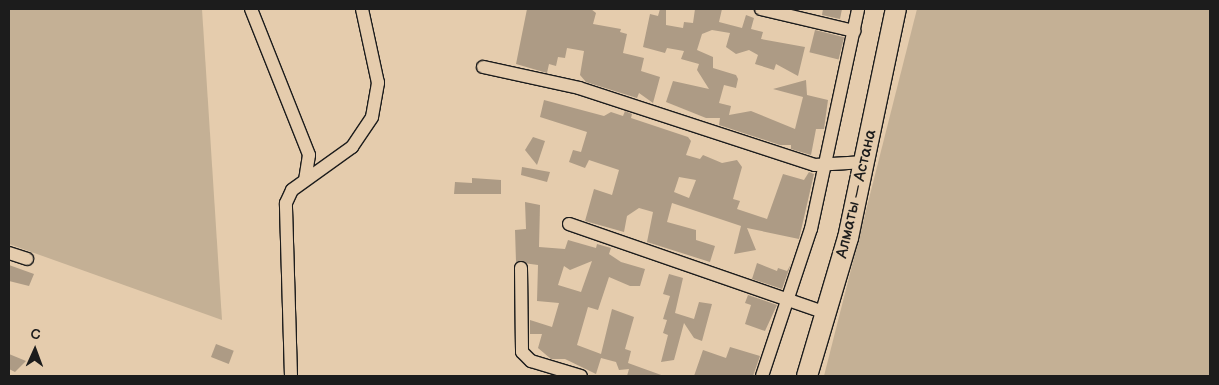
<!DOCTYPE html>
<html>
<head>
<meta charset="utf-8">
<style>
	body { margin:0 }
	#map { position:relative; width:1219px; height:385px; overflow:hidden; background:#e5ccad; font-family:"Balsamiq Sans",sans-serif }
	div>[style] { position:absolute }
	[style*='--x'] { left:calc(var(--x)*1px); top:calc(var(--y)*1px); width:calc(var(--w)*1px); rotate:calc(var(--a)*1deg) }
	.green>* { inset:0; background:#c4b095 }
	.building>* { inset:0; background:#ad9b85; transform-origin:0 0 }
	.roads { filter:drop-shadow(1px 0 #1c1c1c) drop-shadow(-1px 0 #1c1c1c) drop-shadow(0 1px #1c1c1c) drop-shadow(0 -1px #1c1c1c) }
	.minor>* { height:12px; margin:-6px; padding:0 6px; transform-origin:6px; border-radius:6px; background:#e5ccad }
	.trunk>* { height:20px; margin:-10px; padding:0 10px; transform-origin:10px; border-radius:10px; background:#e5ccad }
	span { translate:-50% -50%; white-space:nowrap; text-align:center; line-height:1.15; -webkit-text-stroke:4.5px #e5ccad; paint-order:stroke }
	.street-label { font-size:16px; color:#1c1c1c }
	.frame { position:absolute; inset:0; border:10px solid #1c1c1c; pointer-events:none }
	.north { position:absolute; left:10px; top:325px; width:50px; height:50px; -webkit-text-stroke:4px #e5ccad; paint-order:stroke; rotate:2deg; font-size:14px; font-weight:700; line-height:20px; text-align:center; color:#1c1c1c }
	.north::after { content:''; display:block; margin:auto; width:18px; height:22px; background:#1c1c1c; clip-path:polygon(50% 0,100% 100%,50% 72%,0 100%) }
</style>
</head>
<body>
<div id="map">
	<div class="green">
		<i style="clip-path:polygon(9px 9px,202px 9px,222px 320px,9px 244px)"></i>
		<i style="clip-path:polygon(917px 9px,1210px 9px,1210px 376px,824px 376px)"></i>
	</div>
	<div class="building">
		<i style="clip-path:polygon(527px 9px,591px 9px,596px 13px,593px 24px,621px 29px,620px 32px,627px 34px,623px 53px,644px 58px,641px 71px,660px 77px,653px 103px,639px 93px,637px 98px,586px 82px,580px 75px,584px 51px,567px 48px,565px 58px,558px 57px,556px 66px,549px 64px,547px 73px,516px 64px)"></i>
		<i style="clip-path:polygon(660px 9px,666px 9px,666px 25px,683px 28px,684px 22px,693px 23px,695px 9px,722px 9px,719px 22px,742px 28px,746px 15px,754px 18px,751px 29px,763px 32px,761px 39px,805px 47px,798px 76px,776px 64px,774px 70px,755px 64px,758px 55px,749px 50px,736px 54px,726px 47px,730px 33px,712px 30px,702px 34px,697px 50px,713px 57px,713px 68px,736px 75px,738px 79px,736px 88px,724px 85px,719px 103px,731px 106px,729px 115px,751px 111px,795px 129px,803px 97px,773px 89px,806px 80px,807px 95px,828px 100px,824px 129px,816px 129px,811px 155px,791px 149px,791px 145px,780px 145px,719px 125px,720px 118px,706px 118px,666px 102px,673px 81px,709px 89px,697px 70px,699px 64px,681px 59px,684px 51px,667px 48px,665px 53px,643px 47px,650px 14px,658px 16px)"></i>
		<i style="clip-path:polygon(823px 9px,842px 9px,840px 19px,822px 15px)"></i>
		<i style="left:815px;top:30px;width:30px;height:23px;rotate:14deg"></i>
		<i style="clip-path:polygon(evenodd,544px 100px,604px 116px,611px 112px,623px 116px,625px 111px,632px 114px,631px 118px,688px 137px,691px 141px,686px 155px,700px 159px,703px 155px,722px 163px,737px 160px,742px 167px,733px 199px,740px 201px,737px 209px,767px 219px,783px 174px,804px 180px,809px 172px,814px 174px,799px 239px,747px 228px,756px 250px,734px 254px,741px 226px,672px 203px,667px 222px,696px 230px,696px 240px,715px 246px,710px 262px,647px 242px,653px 212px,639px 208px,627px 216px,624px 232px,585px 221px,594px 189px,612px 195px,619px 170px,589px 160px,585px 168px,569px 162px,573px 150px,581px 152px,587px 132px,540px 117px,544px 100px,679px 177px,696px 180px,689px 198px,674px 192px,679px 177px)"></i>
		<i style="clip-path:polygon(533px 137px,545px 141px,537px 165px,525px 150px)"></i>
		<i style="clip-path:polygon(522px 167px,550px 172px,547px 182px,521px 175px)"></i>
		<i style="clip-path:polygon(472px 178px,501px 180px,501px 194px,454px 194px,455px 182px,472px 183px)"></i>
		<i style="clip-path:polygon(evenodd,525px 202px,540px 205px,539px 247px,565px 249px,568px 240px,596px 248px,597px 244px,611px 248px,609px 254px,621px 262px,645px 269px,640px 286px,630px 286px,609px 277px,598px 310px,588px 307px,577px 345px,601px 354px,612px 309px,634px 317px,625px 349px,631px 351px,628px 363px,664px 376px,627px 376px,629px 369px,619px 370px,616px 362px,601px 358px,596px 374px,565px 359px,551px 359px,538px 348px,542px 334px,530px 334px,530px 320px,552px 327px,559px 303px,537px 301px,538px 265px,516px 262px,515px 230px,526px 229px,525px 202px,592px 261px,581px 292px,558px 285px,564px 266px,570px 270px,592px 261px)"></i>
		<i style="clip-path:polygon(757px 263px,777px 271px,778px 268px,787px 271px,791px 264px,782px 289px,752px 279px)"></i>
		<i style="clip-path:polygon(9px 265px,34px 274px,29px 286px,9px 281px)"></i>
		<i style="clip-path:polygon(669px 274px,683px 278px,675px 313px,694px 319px,699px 302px,712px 304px,702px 341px,694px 338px,684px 323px,674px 360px,661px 362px,668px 335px,663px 333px,667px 320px,663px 319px,670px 296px,663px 294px)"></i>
		<i style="clip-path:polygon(748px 295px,777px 305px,765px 331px,745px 324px,751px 305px,745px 303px)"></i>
		<i style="left:216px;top:344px;width:19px;height:14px;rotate:21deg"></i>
		<i style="clip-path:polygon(730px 347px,760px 356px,753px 376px,694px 376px,703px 350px,726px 358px)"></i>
		<i style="clip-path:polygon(9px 354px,26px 361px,15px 372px,9px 369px)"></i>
	</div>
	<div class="roads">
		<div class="minor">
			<i style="--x:251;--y:9;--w:157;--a:68.3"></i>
			<i style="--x:309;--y:155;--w:25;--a:99"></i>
			<i style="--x:761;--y:9;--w:96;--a:13.3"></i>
			<i style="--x:483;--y:67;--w:98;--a:12.3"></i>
			<i style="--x:579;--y:88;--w:248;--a:18.1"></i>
			<i style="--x:815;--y:165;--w:50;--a:-3.4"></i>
			<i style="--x:569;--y:224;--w:272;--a:19.1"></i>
			<i style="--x:9;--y:253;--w:19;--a:18"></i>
			<i style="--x:521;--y:268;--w:84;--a:89.3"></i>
			<i style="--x:522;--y:352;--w:13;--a:45"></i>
			<i style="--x:531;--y:361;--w:52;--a:16.7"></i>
			<i style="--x:291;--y:376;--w:173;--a:-91.7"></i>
			<i style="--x:286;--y:203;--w:14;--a:-65"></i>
			<i style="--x:292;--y:190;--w:74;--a:-35.6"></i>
			<i style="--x:352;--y:147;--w:36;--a:-56"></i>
			<i style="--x:372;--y:117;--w:35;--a:-80"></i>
			<i style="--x:378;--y:83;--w:76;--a:-102.2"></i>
			<i style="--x:762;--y:376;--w:155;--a:-71.6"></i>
			<i style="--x:811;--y:229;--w:225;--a:-77.9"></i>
		</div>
		<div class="trunk">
			<i style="--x:807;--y:376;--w:144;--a:-73.5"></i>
			<i style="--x:848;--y:238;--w:234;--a:-78.2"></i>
		</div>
	</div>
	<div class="street-label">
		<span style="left:857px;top:194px;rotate:-77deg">Алматы — Астана</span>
	</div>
	<div class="frame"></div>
	<div class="north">С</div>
</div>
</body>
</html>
